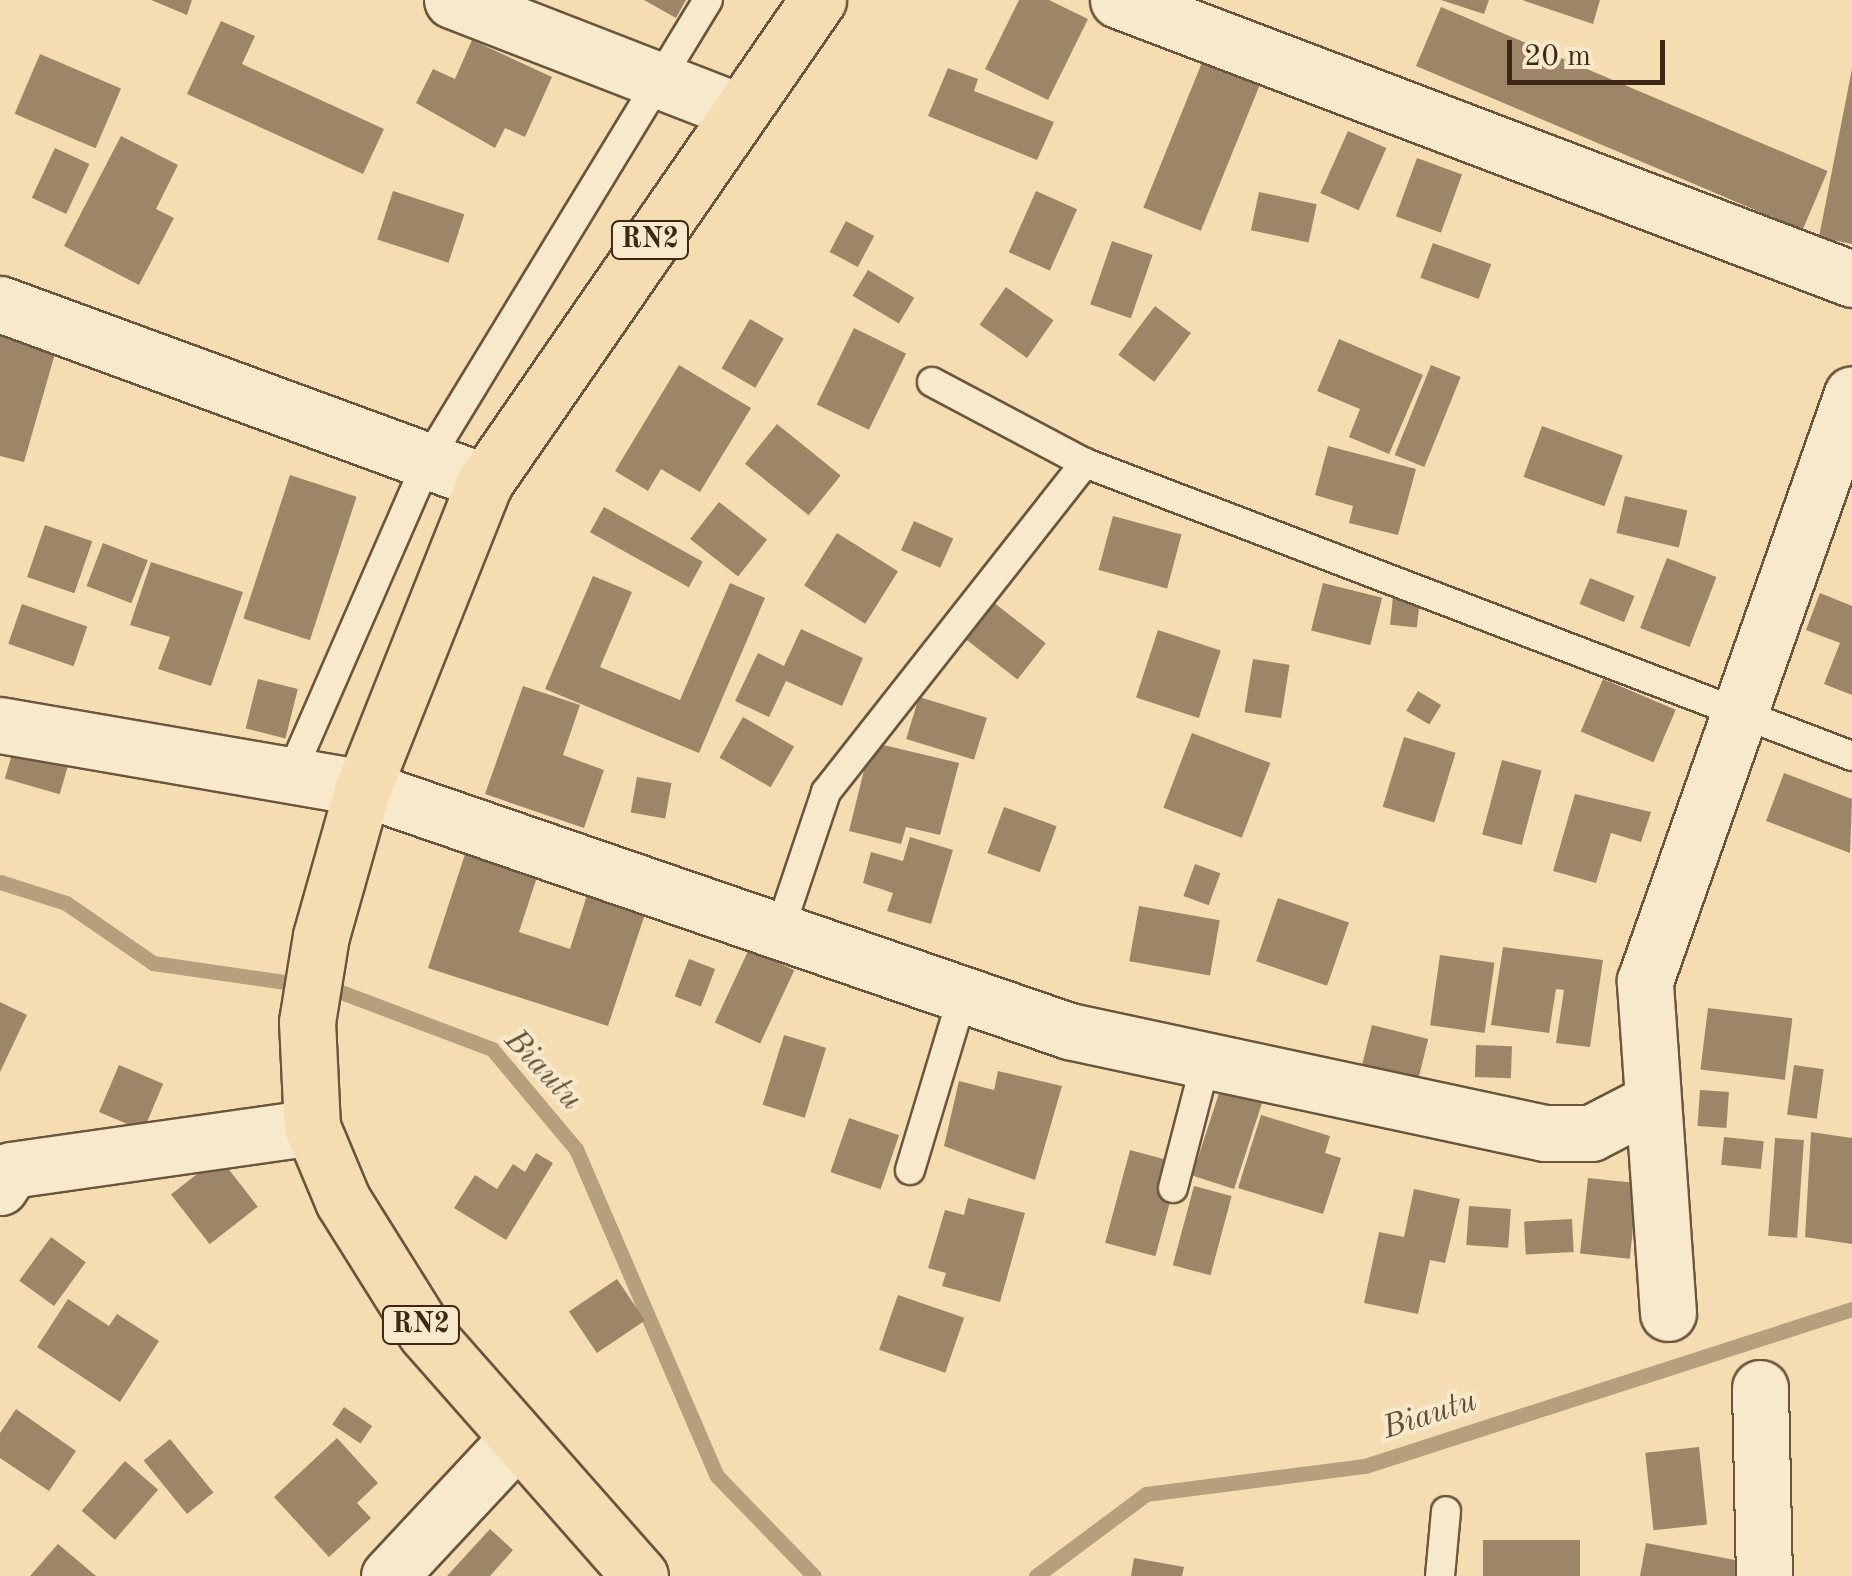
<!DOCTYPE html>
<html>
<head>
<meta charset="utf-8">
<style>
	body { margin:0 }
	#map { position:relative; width:1852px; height:1576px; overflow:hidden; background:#f5ddb1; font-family:"Old Standard TT",serif }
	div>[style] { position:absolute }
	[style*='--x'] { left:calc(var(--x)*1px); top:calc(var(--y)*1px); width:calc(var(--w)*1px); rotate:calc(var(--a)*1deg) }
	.stream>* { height:15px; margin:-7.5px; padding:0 7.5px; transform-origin:7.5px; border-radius:7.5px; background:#b69f7d }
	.building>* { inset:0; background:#9d8667; transform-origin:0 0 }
	.roads { filter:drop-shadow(2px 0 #6b553e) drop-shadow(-2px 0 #6b553e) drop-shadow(0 2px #6b553e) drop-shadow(0 -2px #6b553e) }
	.lane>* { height:28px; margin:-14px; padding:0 14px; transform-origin:14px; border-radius:14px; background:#f8e9cc }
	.street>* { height:55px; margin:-27.5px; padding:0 27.5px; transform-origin:27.5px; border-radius:27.5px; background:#f8e9cc }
	.highway>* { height:55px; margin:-27.5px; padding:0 27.5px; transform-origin:27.5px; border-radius:27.5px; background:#f5ddb1 }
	span { translate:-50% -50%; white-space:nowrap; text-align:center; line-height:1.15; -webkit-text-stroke:8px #f8e9cc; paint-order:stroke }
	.shield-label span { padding:2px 8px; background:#f8e9cc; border:2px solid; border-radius:8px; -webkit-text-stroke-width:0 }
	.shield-label { font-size:28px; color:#3d2817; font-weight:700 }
	.water-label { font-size:32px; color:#614c36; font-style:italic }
	.scale { position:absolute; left:1507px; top:40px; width:158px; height:45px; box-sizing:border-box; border:5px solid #3d2817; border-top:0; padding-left:12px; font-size:30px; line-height:35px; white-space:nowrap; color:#3d2817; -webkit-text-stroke:8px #f8e9cc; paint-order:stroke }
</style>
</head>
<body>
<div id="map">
	<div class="stream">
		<i style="--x:0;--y:882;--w:69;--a:17.7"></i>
		<i style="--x:66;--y:903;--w:106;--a:34.6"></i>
		<i style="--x:153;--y:963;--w:182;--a:8.2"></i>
		<i style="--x:333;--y:989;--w:170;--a:20.7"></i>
		<i style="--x:492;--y:1049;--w:131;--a:50"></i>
		<i style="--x:576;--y:1149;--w:356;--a:66.7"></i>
		<i style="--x:717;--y:1476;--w:139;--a:45.9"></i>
		<i style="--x:1036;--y:1576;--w:137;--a:-36.7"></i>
		<i style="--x:1146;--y:1494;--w:221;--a:-7.3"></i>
		<i style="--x:1365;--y:1466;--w:512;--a:-17.87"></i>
	</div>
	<div class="building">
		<i style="clip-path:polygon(151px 0,192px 0,187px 15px)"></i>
		<i style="clip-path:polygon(644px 0,686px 0,676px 18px)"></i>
		<i style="clip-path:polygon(1019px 0,1049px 0,1088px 19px,1048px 100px,985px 69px)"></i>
		<i style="clip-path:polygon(1441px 0,1489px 0,1484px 14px)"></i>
		<i style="clip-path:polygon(1522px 0,1600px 0,1593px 24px)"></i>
		<i style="left:1441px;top:7px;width:420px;height:64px;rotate:23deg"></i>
		<i style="clip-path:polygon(221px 21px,255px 36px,242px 64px,384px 129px,363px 174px,187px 94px)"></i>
		<i style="clip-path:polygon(472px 40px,552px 77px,525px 137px,505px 128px,495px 148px,416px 103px,433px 69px,455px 79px)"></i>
		<i style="left:1207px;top:50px;width:62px;height:170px;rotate:22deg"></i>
		<i style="left:40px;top:54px;width:88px;height:65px;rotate:23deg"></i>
		<i style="clip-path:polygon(948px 68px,978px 79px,974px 91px,1054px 122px,1037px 160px,928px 116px)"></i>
		<i style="clip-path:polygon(1852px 69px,1852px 244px,1819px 237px)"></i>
		<i style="left:1348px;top:131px;width:42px;height:68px;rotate:24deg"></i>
		<i style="clip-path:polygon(121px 136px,178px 165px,156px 209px,174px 218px,139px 285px,64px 246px)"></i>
		<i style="left:55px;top:148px;width:38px;height:55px;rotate:25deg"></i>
		<i style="left:1417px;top:158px;width:48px;height:62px;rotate:20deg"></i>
		<i style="left:393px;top:191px;width:75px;height:51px;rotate:18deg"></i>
		<i style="left:1036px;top:191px;width:45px;height:67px;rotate:24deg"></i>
		<i style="left:1259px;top:192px;width:59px;height:39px;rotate:12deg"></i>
		<i style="left:846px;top:221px;width:32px;height:35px;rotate:28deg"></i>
		<i style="left:1112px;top:241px;width:43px;height:67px;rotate:19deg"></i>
		<i style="left:1433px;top:243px;width:62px;height:37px;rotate:20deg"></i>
		<i style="left:868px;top:270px;width:54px;height:30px;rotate:31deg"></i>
		<i style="left:1006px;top:287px;width:58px;height:46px;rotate:35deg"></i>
		<i style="left:1155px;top:306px;width:45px;height:61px;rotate:37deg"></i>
		<i style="left:750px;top:319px;width:39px;height:57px;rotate:30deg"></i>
		<i style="left:854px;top:328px;width:58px;height:85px;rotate:26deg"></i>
		<i style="clip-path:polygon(0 334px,56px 350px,24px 462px,0 456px)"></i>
		<i style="clip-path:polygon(1339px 339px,1423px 375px,1389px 454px,1349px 437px,1360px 409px,1317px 391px)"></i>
		<i style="clip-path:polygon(679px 365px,751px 408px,700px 492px,661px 469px,648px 491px,615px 471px)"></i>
		<i style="left:1431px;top:365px;width:32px;height:97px;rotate:22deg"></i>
		<i style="left:777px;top:424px;width:82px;height:51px;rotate:39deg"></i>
		<i style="left:1542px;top:426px;width:86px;height:54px;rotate:20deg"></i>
		<i style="clip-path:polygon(1328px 446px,1416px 469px,1398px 535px,1349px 523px,1353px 506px,1315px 495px)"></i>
		<i style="left:290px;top:475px;width:70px;height:151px;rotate:18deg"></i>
		<i style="left:1625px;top:496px;width:64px;height:38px;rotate:13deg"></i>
		<i style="left:719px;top:502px;width:61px;height:47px;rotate:38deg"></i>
		<i style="left:604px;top:507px;width:113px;height:29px;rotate:29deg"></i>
		<i style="left:1113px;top:516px;width:71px;height:56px;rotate:15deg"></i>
		<i style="left:914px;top:521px;width:43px;height:32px;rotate:24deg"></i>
		<i style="left:45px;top:525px;width:50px;height:55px;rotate:19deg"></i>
		<i style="left:837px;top:533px;width:72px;height:62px;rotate:32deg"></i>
		<i style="left:103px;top:543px;width:48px;height:46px;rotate:21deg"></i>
		<i style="left:1667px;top:558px;width:53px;height:75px;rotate:21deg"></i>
		<i style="clip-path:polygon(151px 562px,243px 592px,211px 686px,158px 669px,170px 637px,130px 625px)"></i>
		<i style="clip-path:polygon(593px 576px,632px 592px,600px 667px,680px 700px,730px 583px,765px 598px,699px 753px,545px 689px)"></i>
		<i style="left:1590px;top:578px;width:48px;height:28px;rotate:22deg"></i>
		<i style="left:1323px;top:583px;width:61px;height:49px;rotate:14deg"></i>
		<i style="left:1394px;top:587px;width:27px;height:38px;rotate:6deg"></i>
		<i style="clip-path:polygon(1820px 593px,1852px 606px,1852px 695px,1824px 684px,1840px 643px,1806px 630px)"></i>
		<i style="left:993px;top:602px;width:67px;height:46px;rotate:38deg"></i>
		<i style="left:22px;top:604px;width:69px;height:42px;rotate:19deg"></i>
		<i style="clip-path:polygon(801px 629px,863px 658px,842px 706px,786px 681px,769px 717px,735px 701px,758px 653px,784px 666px)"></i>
		<i style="left:1158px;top:630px;width:66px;height:71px;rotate:18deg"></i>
		<i style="left:1253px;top:659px;width:37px;height:54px;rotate:9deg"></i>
		<i style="left:258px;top:679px;width:41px;height:51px;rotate:14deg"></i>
		<i style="left:1603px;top:679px;width:79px;height:57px;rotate:23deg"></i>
		<i style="clip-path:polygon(523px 686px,580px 705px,563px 755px,604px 770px,584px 828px,485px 794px)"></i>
		<i style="left:1418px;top:691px;width:27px;height:23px;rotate:31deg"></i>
		<i style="left:919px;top:697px;width:71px;height:44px;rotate:17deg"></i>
		<i style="left:743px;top:717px;width:59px;height:47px;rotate:30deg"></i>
		<i style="left:22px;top:719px;width:57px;height:62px;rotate:16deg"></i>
		<i style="left:1192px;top:733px;width:84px;height:80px;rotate:21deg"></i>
		<i style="left:1404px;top:737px;width:54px;height:73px;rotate:17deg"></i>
		<i style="clip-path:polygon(871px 742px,959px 763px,940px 835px,906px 827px,901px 844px,849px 831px)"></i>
		<i style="left:1502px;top:760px;width:41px;height:77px;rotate:15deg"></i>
		<i style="clip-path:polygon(1784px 773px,1852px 799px,1850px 853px,1766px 821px)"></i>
		<i style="left:637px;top:777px;width:35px;height:36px;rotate:10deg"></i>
		<i style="clip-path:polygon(1575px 794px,1651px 812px,1641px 842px,1611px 833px,1596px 883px,1553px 871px)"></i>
		<i style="left:1004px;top:807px;width:56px;height:49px;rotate:20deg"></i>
		<i style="clip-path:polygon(910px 837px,953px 850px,931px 924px,887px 911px,893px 893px,863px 883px,871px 852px,903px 861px)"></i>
		<i style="clip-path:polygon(467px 848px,539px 871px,519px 932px,570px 949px,588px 892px,646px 911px,608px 1026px,428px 968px)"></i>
		<i style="left:1195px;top:864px;width:27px;height:34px;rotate:20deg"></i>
		<i style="left:1278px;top:898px;width:75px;height:67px;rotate:19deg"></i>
		<i style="left:1139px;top:906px;width:82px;height:56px;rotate:10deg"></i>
		<i style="clip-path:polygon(1503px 947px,1603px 960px,1590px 1047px,1556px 1043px,1564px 990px,1556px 989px,1549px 1033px,1491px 1025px)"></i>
		<i style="left:749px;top:949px;width:50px;height:81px;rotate:25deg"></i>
		<i style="left:1440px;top:955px;width:55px;height:71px;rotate:8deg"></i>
		<i style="left:689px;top:959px;width:28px;height:40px;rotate:21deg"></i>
		<i style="clip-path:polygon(0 1002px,27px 1015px,0 1072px)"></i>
		<i style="left:1708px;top:1008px;width:85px;height:62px;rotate:7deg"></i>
		<i style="left:1372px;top:1025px;width:58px;height:43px;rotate:14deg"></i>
		<i style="left:784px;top:1035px;width:44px;height:73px;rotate:17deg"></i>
		<i style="left:1476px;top:1045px;width:36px;height:32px;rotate:2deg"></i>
		<i style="left:119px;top:1065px;width:48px;height:51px;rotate:23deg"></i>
		<i style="left:1794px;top:1065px;width:30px;height:50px;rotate:8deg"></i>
		<i style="clip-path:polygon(998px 1071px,1062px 1086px,1035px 1180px,944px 1146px,959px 1081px,994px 1090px)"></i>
		<i style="left:1221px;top:1087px;width:44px;height:93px;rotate:18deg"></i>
		<i style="left:1700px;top:1090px;width:29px;height:36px;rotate:4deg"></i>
		<i style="clip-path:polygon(1261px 1115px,1330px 1136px,1325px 1153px,1341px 1158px,1323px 1214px,1238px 1188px)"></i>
		<i style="left:849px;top:1118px;width:53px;height:57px;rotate:19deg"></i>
		<i style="clip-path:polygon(1811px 1132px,1852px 1138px,1852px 1244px,1805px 1237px)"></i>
		<i style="left:1724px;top:1137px;width:40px;height:28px;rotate:6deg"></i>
		<i style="left:1775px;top:1138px;width:29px;height:98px;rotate:4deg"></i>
		<i style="left:1130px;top:1150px;width:52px;height:96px;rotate:15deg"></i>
		<i style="clip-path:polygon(536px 1153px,553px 1163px,506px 1240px,454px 1208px,475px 1175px,497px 1189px,513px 1164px,525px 1172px)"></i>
		<i style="left:219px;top:1157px;width:63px;height:61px;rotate:52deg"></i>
		<i style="left:1588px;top:1178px;width:50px;height:76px;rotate:6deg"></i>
		<i style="left:1194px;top:1186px;width:39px;height:82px;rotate:15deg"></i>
		<i style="clip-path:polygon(1414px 1189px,1460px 1199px,1445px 1263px,1430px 1260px,1418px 1314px,1364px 1303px,1379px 1232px,1404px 1237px)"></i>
		<i style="clip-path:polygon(968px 1198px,1025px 1213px,1000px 1302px,942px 1286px,946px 1273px,928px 1268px,945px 1210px,964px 1215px)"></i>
		<i style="left:1469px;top:1206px;width:42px;height:39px;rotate:4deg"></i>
		<i style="left:1572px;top:1219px;width:33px;height:48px;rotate:87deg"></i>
		<i style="left:51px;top:1237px;width:43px;height:54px;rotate:36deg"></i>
		<i style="left:617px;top:1279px;width:50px;height:58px;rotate:56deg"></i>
		<i style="left:898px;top:1295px;width:70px;height:58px;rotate:19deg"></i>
		<i style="clip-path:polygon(68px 1299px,109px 1326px,117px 1314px,159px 1341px,120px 1402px,37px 1347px)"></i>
		<i style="left:344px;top:1407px;width:34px;height:21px;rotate:34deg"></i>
		<i style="clip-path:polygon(16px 1409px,76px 1451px,49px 1491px,0 1458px,0 1433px)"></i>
		<i style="clip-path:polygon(337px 1438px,378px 1483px,357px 1503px,371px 1518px,329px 1557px,274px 1497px)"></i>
		<i style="left:170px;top:1439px;width:69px;height:34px;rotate:51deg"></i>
		<i style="left:1699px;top:1447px;width:78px;height:54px;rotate:84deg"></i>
		<i style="left:125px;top:1461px;width:44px;height:66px;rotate:41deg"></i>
		<i style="clip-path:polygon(490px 1529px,513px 1550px,490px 1576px,447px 1576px)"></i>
		<i style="left:1580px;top:1540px;width:36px;height:97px;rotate:90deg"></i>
		<i style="clip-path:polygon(1646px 1543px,1761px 1565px,1759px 1576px,1640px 1576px)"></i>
		<i style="clip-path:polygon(58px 1544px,96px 1576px,30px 1576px)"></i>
		<i style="clip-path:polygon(1134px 1558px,1184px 1567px,1182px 1576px,1131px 1576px)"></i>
	</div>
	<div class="roads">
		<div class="lane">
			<i style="--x:932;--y:382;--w:173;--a:27.9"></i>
			<i style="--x:1085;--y:463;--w:821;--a:20.91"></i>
			<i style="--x:290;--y:776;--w:347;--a:-66.4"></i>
			<i style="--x:429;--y:458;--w:536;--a:-58.65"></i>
			<i style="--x:779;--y:932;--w:148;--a:-71.4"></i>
			<i style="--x:826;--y:792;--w:419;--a:-51.8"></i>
			<i style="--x:910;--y:1170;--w:183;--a:-73.2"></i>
			<i style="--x:1173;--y:1188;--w:132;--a:-75.5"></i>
			<i style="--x:1440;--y:1576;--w:65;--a:-84.7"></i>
		</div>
		<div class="street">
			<i style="--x:452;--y:0;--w:307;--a:21.2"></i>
			<i style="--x:1118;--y:0;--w:785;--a:20.81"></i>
			<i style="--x:0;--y:304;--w:517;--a:20.15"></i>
			<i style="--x:0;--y:725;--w:368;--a:9.8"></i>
			<i style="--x:363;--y:788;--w:747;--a:18.99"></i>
			<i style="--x:1069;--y:1031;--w:487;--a:12.1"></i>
			<i style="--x:1545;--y:1133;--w:46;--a:0"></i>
			<i style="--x:1591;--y:1133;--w:65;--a:-27.3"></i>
			<i style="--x:0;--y:1187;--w:20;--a:-57"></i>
			<i style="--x:11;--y:1170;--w:304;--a:-8.1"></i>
			<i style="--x:1668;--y:1313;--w:333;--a:-94"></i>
			<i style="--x:1645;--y:981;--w:622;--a:-70.58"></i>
			<i style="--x:1760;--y:1388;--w:188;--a:88.8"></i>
			<i style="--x:389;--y:1576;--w:185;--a:-47"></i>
		</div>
		<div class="highway">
			<i style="--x:640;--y:1576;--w:325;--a:-131.4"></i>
			<i style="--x:425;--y:1332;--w:155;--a:-122"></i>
			<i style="--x:343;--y:1201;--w:80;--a:-112.7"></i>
			<i style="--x:312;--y:1127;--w:105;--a:-92.7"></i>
			<i style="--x:307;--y:1022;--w:87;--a:-80.8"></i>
			<i style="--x:321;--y:936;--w:154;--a:-74.2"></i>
			<i style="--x:363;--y:788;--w:329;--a:-68.3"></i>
			<i style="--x:485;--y:482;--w:586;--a:-55.36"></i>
		</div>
	</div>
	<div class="shield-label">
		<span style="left:650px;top:240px">RN2</span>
		<span style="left:421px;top:1325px">RN2</span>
	</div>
	<div class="water-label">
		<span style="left:542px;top:1071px;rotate:47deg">Biautu</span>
		<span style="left:1430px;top:1416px;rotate:-18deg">Biautu</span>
	</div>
	<div class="scale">20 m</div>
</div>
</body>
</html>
